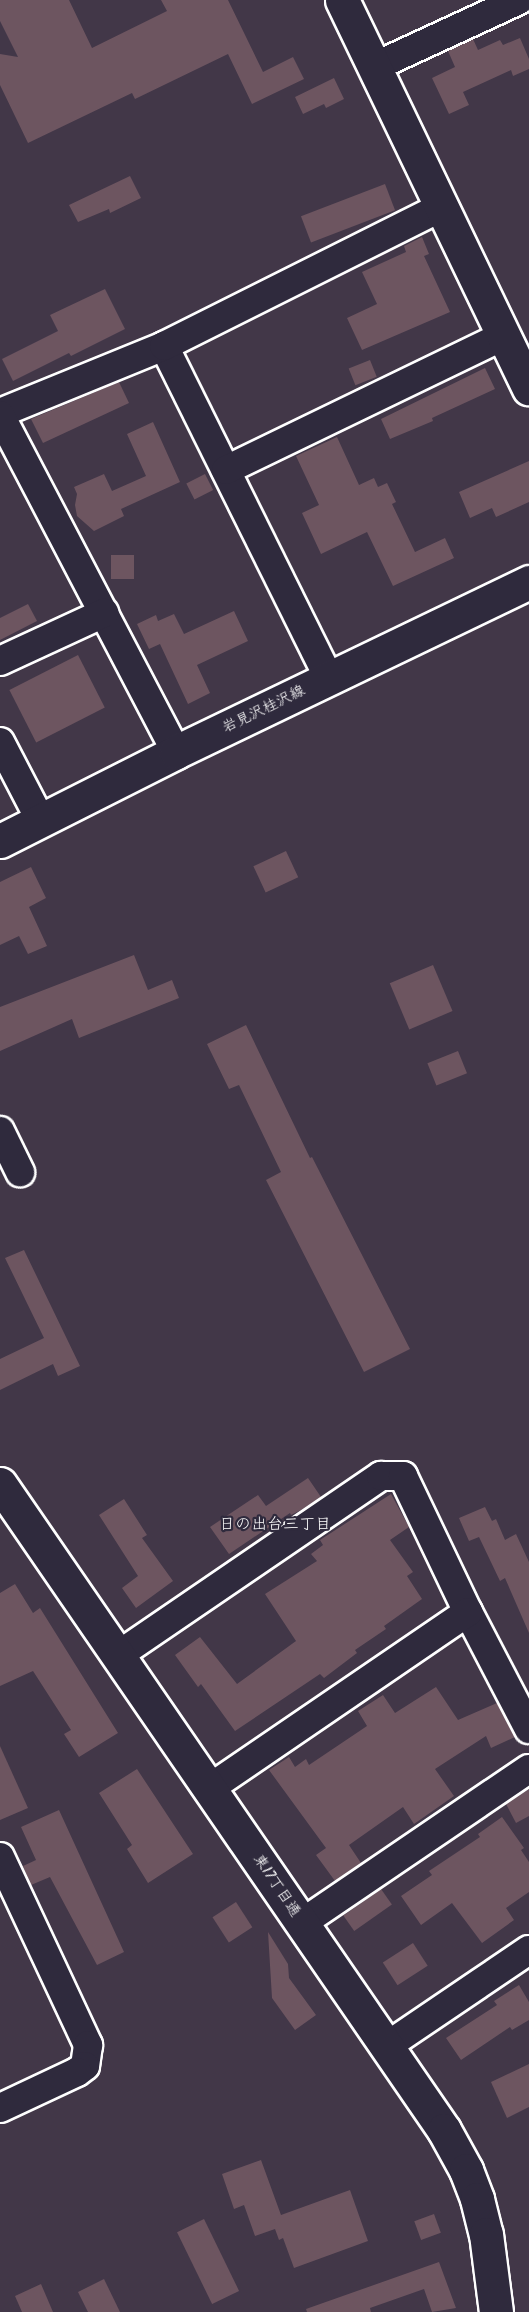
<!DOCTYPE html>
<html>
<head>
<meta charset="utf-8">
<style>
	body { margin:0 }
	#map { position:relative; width:529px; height:2312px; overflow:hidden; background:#423748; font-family:Kalam,"Klee One",sans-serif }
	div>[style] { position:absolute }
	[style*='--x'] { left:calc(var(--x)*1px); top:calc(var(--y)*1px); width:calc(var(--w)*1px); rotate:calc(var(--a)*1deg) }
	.building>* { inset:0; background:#6d5560; transform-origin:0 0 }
	.roads { filter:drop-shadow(2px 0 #fff) drop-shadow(-2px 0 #fff) drop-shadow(0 2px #fff) drop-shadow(0 -2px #fff) }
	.minor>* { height:28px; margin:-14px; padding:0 14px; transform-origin:14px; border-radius:14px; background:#2f2a3d }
	.tertiary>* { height:33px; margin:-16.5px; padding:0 16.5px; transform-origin:16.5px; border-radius:16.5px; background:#2f2a3d }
	.secondary>* { height:33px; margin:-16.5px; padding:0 16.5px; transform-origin:16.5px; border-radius:16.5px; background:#2f2a3d }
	span { translate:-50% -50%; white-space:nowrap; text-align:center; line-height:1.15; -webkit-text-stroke:4.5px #2f2a3d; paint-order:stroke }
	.street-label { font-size:15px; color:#fff }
	.neighbourhood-label { font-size:16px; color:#fff }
</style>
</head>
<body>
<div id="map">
	<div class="building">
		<i style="clip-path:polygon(0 0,69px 0,92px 48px,167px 11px,161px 0,228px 0,263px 72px,293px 57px,304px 79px,252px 104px,228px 54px,135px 99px,132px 93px,28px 143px,0 85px,0 54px,18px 57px,0 21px)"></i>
		<i style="clip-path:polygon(520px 38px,529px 59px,529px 69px,513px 76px,511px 70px,463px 92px,469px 105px,449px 114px,432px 78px,455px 67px,448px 51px,473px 39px,478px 50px,500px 40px,503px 45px)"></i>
		<i style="clip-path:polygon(334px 78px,344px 99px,326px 108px,324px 104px,303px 114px,295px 97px)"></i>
		<i style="clip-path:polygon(130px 176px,141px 198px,110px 213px,109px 209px,78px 222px,69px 205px)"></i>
		<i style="left:385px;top:184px;width:28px;height:90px;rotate:69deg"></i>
		<i style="clip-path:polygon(422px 237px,429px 254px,424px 256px,450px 312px,362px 350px,347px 318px,377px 304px,362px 272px,406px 252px,404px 246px)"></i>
		<i style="clip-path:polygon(105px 289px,125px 329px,71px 356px,69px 353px,13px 381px,2px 359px,58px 331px,50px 315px)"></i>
		<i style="left:370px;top:360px;width:18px;height:23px;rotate:68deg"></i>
		<i style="clip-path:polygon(485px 368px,495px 389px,432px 418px,433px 421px,390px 439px,381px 419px)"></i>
		<i style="clip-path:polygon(119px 382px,129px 403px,43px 443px,31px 419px)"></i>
		<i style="clip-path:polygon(153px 422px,180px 482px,121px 509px,124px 516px,94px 531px,77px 516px,75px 505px,77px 494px,74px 487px,104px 474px,112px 491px,146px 476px,127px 434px)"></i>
		<i style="clip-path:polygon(337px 437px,359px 485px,374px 478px,378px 487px,387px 483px,396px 502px,392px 504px,415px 552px,445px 538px,454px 558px,393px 586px,367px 532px,321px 554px,302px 513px,319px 505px,296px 456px)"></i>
		<i style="clip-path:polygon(529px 461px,529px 502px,496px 517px,492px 508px,470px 518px,459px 492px)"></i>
		<i style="left:205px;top:474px;width:18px;height:21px;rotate:63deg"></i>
		<i style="left:111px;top:555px;width:23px;height:24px"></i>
		<i style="clip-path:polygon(28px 604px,37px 621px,0 640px,0 618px)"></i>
		<i style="clip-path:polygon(234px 611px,248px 641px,197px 665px,210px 693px,188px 704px,160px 644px,149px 649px,137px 624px,156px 615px,158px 621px,174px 614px,184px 634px)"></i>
		<i style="left:78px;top:655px;width:59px;height:77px;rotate:63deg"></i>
		<i style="left:286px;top:851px;width:29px;height:36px;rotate:65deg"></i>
		<i style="clip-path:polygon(31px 867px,46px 898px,29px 907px,47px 946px,28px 954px,19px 936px,0 945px,0 882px)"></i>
		<i style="clip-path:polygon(134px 955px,148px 990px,172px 980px,179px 998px,79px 1038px,72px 1019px,0 1051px,0 1007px)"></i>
		<i style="left:433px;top:965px;width:50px;height:47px;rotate:67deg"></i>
		<i style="clip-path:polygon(246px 1025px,310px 1158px,312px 1157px,410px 1349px,364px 1372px,266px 1180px,281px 1172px,239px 1085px,229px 1089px,207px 1044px)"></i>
		<i style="left:458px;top:1051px;width:24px;height:33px;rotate:68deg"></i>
		<i style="clip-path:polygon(24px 1250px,80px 1366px,58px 1376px,53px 1364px,0 1390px,0 1359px,44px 1338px,5px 1258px)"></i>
		<i style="clip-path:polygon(308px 1478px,321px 1497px,301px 1510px,291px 1515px,290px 1513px,229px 1554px,210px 1527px,258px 1495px,266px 1506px)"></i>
		<i style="clip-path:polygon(391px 1494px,409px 1527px,390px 1540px,413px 1572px,407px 1576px,422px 1599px,384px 1626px,386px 1629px,355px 1650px,357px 1653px,324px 1678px,320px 1674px,235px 1731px,201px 1684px,198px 1687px,175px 1655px,200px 1637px,237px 1684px,296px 1641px,265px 1594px,317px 1561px,311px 1554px,323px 1545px,320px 1540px)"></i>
		<i style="clip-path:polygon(124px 1499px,147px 1535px,142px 1538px,173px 1581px,136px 1608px,122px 1588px,138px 1576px,99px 1515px)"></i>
		<i style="clip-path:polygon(485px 1507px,492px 1521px,496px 1519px,505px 1540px,516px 1534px,529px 1562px,529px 1633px,505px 1578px,500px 1581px,479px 1537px,469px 1541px,459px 1518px)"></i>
		<i style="clip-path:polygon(15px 1584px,33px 1613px,40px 1608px,118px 1733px,79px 1757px,64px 1734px,71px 1730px,33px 1671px,0 1686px,0 1593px)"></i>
		<i style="clip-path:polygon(436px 1687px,458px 1720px,497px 1703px,515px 1737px,491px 1748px,486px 1736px,435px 1769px,454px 1796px,414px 1824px,403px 1807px,349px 1845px,361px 1863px,335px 1881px,316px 1855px,326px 1848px,269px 1770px,289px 1757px,295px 1767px,306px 1759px,309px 1765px,367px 1726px,358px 1711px,383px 1695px,395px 1713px)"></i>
		<i style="clip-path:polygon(0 1746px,28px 1808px,0 1820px)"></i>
		<i style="clip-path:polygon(137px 1769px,193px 1854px,148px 1883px,127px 1849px,132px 1845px,99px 1793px)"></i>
		<i style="clip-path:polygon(529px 1789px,529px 1816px,516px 1823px,506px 1804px)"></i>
		<i style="clip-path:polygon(59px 1810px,124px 1952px,97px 1965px,50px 1877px,31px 1885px,23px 1866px,36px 1860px,21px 1827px)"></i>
		<i style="clip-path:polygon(502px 1817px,524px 1848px,521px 1850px,529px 1862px,529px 1892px,506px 1908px,514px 1920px,482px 1943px,452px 1903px,421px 1925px,401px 1896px,432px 1875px,429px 1871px,480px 1837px,478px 1834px)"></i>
		<i style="left:381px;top:1889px;width:19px;height:46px;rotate:55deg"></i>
		<i style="left:236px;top:1902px;width:30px;height:28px;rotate:57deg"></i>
		<i style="clip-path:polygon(268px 1932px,288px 1964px,289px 1978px,316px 2015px,295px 2030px,272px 1998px)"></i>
		<i style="left:413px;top:1943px;width:27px;height:36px;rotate:57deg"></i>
		<i style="clip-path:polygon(519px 1985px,529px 2002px,529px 2020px,512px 2030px,510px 2027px,461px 2060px,446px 2038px,497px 2005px,494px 2001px)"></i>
		<i style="clip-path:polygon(529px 2064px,529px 2107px,507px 2118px,491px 2082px)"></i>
		<i style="clip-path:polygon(261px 2160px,281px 2215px,350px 2190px,368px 2241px,294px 2268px,283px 2238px,279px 2240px,275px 2229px,255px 2236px,244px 2205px,234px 2209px,222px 2174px)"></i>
		<i style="left:434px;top:2214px;width:20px;height:21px;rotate:70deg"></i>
		<i style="left:204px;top:2219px;width:80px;height:30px;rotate:64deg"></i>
		<i style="clip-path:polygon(439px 2262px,456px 2308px,432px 2312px,424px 2289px,370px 2308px,371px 2312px,307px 2312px,306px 2309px)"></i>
		<i style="clip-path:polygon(104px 2279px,120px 2312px,88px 2312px,78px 2292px)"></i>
		<i style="clip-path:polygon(41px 2284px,53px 2312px,22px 2312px,15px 2296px)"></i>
	</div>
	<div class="roads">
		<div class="minor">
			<i style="--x:374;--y:67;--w:160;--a:-24.8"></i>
			<i style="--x:164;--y:346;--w:371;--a:63.6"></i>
			<i style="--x:0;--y:413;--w:177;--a:-22.2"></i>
			<i style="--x:164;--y:346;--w:311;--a:-26.6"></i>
			<i style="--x:0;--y:415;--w:380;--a:62.4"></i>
			<i style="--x:226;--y:470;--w:308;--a:-25.8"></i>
			<i style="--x:0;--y:661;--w:115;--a:-24.8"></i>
			<i style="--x:0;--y:742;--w:89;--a:62.6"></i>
			<i style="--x:0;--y:1131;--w:46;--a:64"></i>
			<i style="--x:468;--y:1612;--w:132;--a:62.5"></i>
			<i style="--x:117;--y:1656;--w:320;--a:-34.3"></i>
			<i style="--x:381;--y:1476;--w:22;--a:0"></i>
			<i style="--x:403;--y:1476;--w:151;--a:64.5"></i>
			<i style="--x:468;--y:1612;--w:312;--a:145.7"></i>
			<i style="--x:0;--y:1857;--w:208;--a:64.9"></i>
			<i style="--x:88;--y:2045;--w:21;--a:98"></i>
			<i style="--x:85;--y:2066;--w:10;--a:143"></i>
			<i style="--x:77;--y:2072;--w:85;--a:154.9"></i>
			<i style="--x:302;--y:1923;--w:274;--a:-34.2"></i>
			<i style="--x:387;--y:2046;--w:171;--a:-34.1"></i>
		</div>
		<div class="tertiary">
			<i style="--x:342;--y:0;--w:431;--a:64.3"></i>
			<i style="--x:0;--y:1484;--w:784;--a:55.5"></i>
			<i style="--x:444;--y:2130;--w:46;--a:61.2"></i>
			<i style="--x:466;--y:2170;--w:31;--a:69"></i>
			<i style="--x:477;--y:2199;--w:36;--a:76"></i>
			<i style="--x:486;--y:2234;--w:79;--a:82.7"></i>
		</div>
		<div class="secondary">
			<i style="--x:0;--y:841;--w:197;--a:-26.8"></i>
			<i style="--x:176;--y:752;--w:392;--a:-25.7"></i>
		</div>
	</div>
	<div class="street-label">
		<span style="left:264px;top:710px;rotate:-26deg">岩見沢桂沢線</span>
		<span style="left:276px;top:1886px;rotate:56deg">東17丁目通</span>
	</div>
	<div class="neighbourhood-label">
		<span style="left:275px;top:1525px">日の出台三丁目</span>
	</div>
</div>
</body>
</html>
